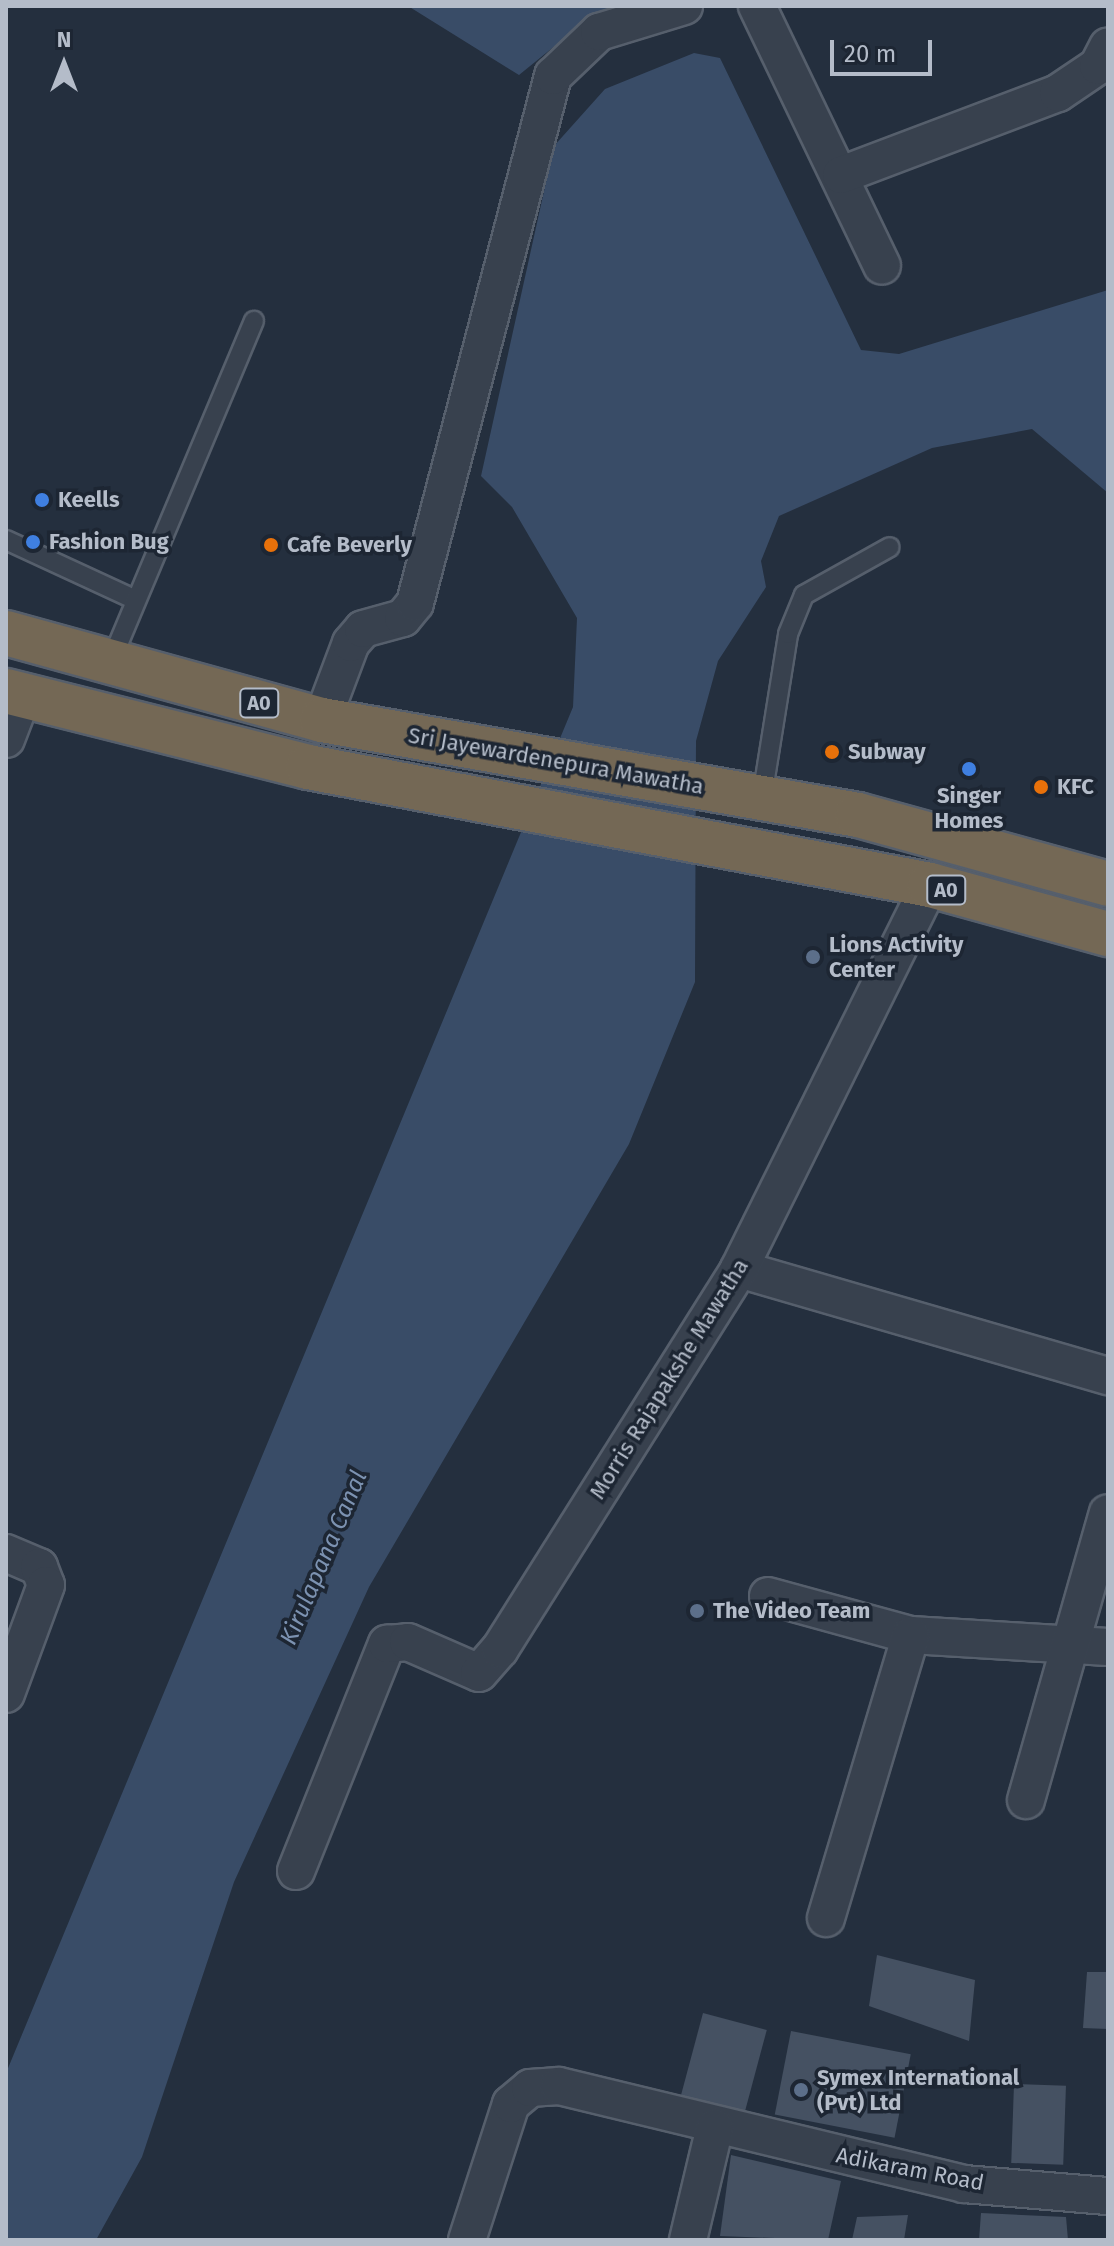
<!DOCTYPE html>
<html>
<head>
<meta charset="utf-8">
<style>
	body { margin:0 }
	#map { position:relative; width:1114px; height:2246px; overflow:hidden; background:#242f3e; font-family:"Fira Sans",sans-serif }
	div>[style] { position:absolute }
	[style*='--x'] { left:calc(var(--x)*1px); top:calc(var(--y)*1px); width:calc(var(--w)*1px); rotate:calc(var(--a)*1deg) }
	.water>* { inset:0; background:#394c67 }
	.building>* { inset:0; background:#455162; transform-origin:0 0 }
	.roads { filter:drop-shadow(2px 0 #565f6c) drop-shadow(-2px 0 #565f6c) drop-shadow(0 2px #565f6c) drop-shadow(0 -2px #565f6c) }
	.lane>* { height:18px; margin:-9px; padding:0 9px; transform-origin:9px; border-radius:9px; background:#38414e }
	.street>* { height:36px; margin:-18px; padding:0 18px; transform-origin:18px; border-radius:18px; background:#38414e }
	.highway>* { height:44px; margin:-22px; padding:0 22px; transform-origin:22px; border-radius:22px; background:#746855 }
	.dots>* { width:22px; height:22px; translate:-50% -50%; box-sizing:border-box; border:4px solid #1d2633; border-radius:50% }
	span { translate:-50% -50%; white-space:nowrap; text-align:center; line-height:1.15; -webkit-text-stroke:7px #1d2633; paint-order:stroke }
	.shield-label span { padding:2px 6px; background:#1d2633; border:2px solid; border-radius:6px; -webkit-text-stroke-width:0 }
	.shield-label { font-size:20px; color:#b4bcc9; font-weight:700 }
	.poi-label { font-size:22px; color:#b4bcc9; font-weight:700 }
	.left { translate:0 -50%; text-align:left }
	.street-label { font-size:22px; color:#b4bcc9 }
	.water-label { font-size:24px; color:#7c92b1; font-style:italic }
	.frame { position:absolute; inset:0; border:8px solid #b4bcc9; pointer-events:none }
	.north { position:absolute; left:24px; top:24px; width:80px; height:80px; -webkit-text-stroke:6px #1d2633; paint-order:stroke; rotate:0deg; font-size:22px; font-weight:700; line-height:32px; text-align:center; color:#b4bcc9 }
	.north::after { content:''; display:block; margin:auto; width:28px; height:36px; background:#b4bcc9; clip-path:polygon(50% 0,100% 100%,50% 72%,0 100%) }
	.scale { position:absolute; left:830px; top:40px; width:102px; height:36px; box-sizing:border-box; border:4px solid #b4bcc9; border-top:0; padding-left:10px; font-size:24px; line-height:28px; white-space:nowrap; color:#b4bcc9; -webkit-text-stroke:6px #1d2633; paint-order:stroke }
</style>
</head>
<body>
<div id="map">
	<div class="water">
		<i style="clip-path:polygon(408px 6px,630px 6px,572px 32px,519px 75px)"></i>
		<i style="clip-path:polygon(694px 53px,720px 58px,861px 350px,899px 354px,1108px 290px,1108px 493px,1032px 429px,932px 448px,779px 516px,761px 561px,766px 587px,718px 661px,696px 741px,695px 982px,629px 1144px,369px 1587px,234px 1882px,142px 2157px,96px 2240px,6px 2240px,6px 2073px,573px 707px,577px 618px,512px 507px,481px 476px,554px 146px,605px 89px)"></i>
	</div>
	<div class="building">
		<i style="clip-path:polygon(877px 1955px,975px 1980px,969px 2041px,869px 2006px)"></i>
		<i style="clip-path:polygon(1087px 1972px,1108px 1972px,1108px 2029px,1083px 2028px)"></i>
		<i style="left:703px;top:2013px;width:66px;height:91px;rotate:15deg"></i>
		<i style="left:791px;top:2031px;width:122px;height:85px;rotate:11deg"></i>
		<i style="left:1014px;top:2084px;width:52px;height:79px;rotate:2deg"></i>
		<i style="clip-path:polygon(731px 2155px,841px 2181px,828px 2240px,720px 2236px)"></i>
		<i style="clip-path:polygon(981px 2213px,1066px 2217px,1068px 2240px,979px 2240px)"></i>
		<i style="clip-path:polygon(908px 2215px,904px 2240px,852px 2240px,857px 2217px)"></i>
	</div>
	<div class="roads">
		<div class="lane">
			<i style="--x:6;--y:540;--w:143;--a:24.8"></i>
			<i style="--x:111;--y:661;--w:369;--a:-67.2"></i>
			<i style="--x:762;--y:797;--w:165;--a:-80.9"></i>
			<i style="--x:788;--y:634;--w:42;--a:-67.7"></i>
			<i style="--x:804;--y:595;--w:98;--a:-29.2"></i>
		</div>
		<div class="street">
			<i style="--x:757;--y:6;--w:288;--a:64.3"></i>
			<i style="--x:841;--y:175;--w:232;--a:-20.7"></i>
			<i style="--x:1058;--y:93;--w:48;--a:-34"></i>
			<i style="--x:1098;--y:66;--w:22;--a:-63"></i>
			<i style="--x:322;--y:720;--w:82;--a:-69.4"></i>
			<i style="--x:351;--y:643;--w:18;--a:-49"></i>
			<i style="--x:363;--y:629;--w:41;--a:-15.4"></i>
			<i style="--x:403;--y:618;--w:19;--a:-51"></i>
			<i style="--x:415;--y:603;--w:545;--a:-75.33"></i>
			<i style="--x:553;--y:76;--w:64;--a:-43.7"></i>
			<i style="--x:599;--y:32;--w:89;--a:-17"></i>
			<i style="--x:6;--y:739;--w:45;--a:-69.1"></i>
			<i style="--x:739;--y:1269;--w:384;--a:16.2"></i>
			<i style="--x:6;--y:1553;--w:36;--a:23"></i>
			<i style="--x:39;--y:1567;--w:19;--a:69"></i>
			<i style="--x:46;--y:1585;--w:116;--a:110.2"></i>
			<i style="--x:768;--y:1596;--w:148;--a:15.3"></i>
			<i style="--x:911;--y:1635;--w:197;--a:3.5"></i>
			<i style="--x:1026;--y:1800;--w:298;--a:-74.1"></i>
			<i style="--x:296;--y:1871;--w:245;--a:-68.2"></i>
			<i style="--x:387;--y:1644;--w:21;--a:-5"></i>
			<i style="--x:408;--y:1642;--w:77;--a:23.6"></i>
			<i style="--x:479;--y:1673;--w:32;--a:-49"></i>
			<i style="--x:500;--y:1649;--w:449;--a:-57.8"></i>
			<i style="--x:739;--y:1269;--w:429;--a:-63.6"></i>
			<i style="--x:826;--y:1918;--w:295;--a:-73.3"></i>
			<i style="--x:467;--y:2240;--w:143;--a:-72.1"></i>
			<i style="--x:511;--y:2104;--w:25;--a:-40"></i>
			<i style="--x:530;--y:2088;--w:29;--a:-4"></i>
			<i style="--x:559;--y:2086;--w:417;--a:13.6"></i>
			<i style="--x:964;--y:2184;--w:144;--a:4.8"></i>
			<i style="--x:688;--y:2240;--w:116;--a:-76.6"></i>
		</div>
		<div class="highway">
			<i style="--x:6;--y:633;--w:328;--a:15.4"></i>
			<i style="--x:322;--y:720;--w:544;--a:10.05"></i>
			<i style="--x:858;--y:815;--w:259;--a:15.4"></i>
			<i style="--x:6;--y:691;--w:311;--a:14.1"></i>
			<i style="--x:308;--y:767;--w:633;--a:10.74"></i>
			<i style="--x:930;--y:885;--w:185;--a:15.4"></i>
		</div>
	</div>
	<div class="dots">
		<i style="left:42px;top:500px;background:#3f7fe0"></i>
		<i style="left:33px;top:542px;background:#3f7fe0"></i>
		<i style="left:271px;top:545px;background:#e8710a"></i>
		<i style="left:832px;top:752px;background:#e8710a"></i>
		<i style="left:969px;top:769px;background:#3f7fe0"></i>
		<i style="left:1041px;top:787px;background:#e8710a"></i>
		<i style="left:813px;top:957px;background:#5c6f8a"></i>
		<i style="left:697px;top:1611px;background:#5c6f8a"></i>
		<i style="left:801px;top:2090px;background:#5c6f8a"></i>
	</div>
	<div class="shield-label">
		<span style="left:259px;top:703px">A0</span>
		<span style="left:946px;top:890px">A0</span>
	</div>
	<div class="poi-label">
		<span class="left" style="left:58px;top:500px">Keells</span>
		<span class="left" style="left:49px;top:542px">Fashion Bug</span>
		<span class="left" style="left:287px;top:545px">Cafe Beverly</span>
		<span class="left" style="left:848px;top:752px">Subway</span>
		<span class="left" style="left:1057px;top:787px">KFC</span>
		<span style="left:969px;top:808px">Singer<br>Homes</span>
		<span class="left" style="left:829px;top:957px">Lions Activity<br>Center</span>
		<span class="left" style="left:713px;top:1611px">The Video Team</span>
		<span class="left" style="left:817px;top:2090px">Symex International<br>(Pvt) Ltd</span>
	</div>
	<div class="street-label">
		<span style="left:556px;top:761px;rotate:10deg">Sri Jayewardenepura Mawatha</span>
		<span style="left:669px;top:1379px;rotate:-58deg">Morris Rajapakshe Mawatha</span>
		<span style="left:910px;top:2169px;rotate:11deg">Adikaram Road</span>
	</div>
	<div class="water-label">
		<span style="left:324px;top:1558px;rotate:-67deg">Kirulapana Canal</span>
	</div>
	<div class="frame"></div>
	<div class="north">N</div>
	<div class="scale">20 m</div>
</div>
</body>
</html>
